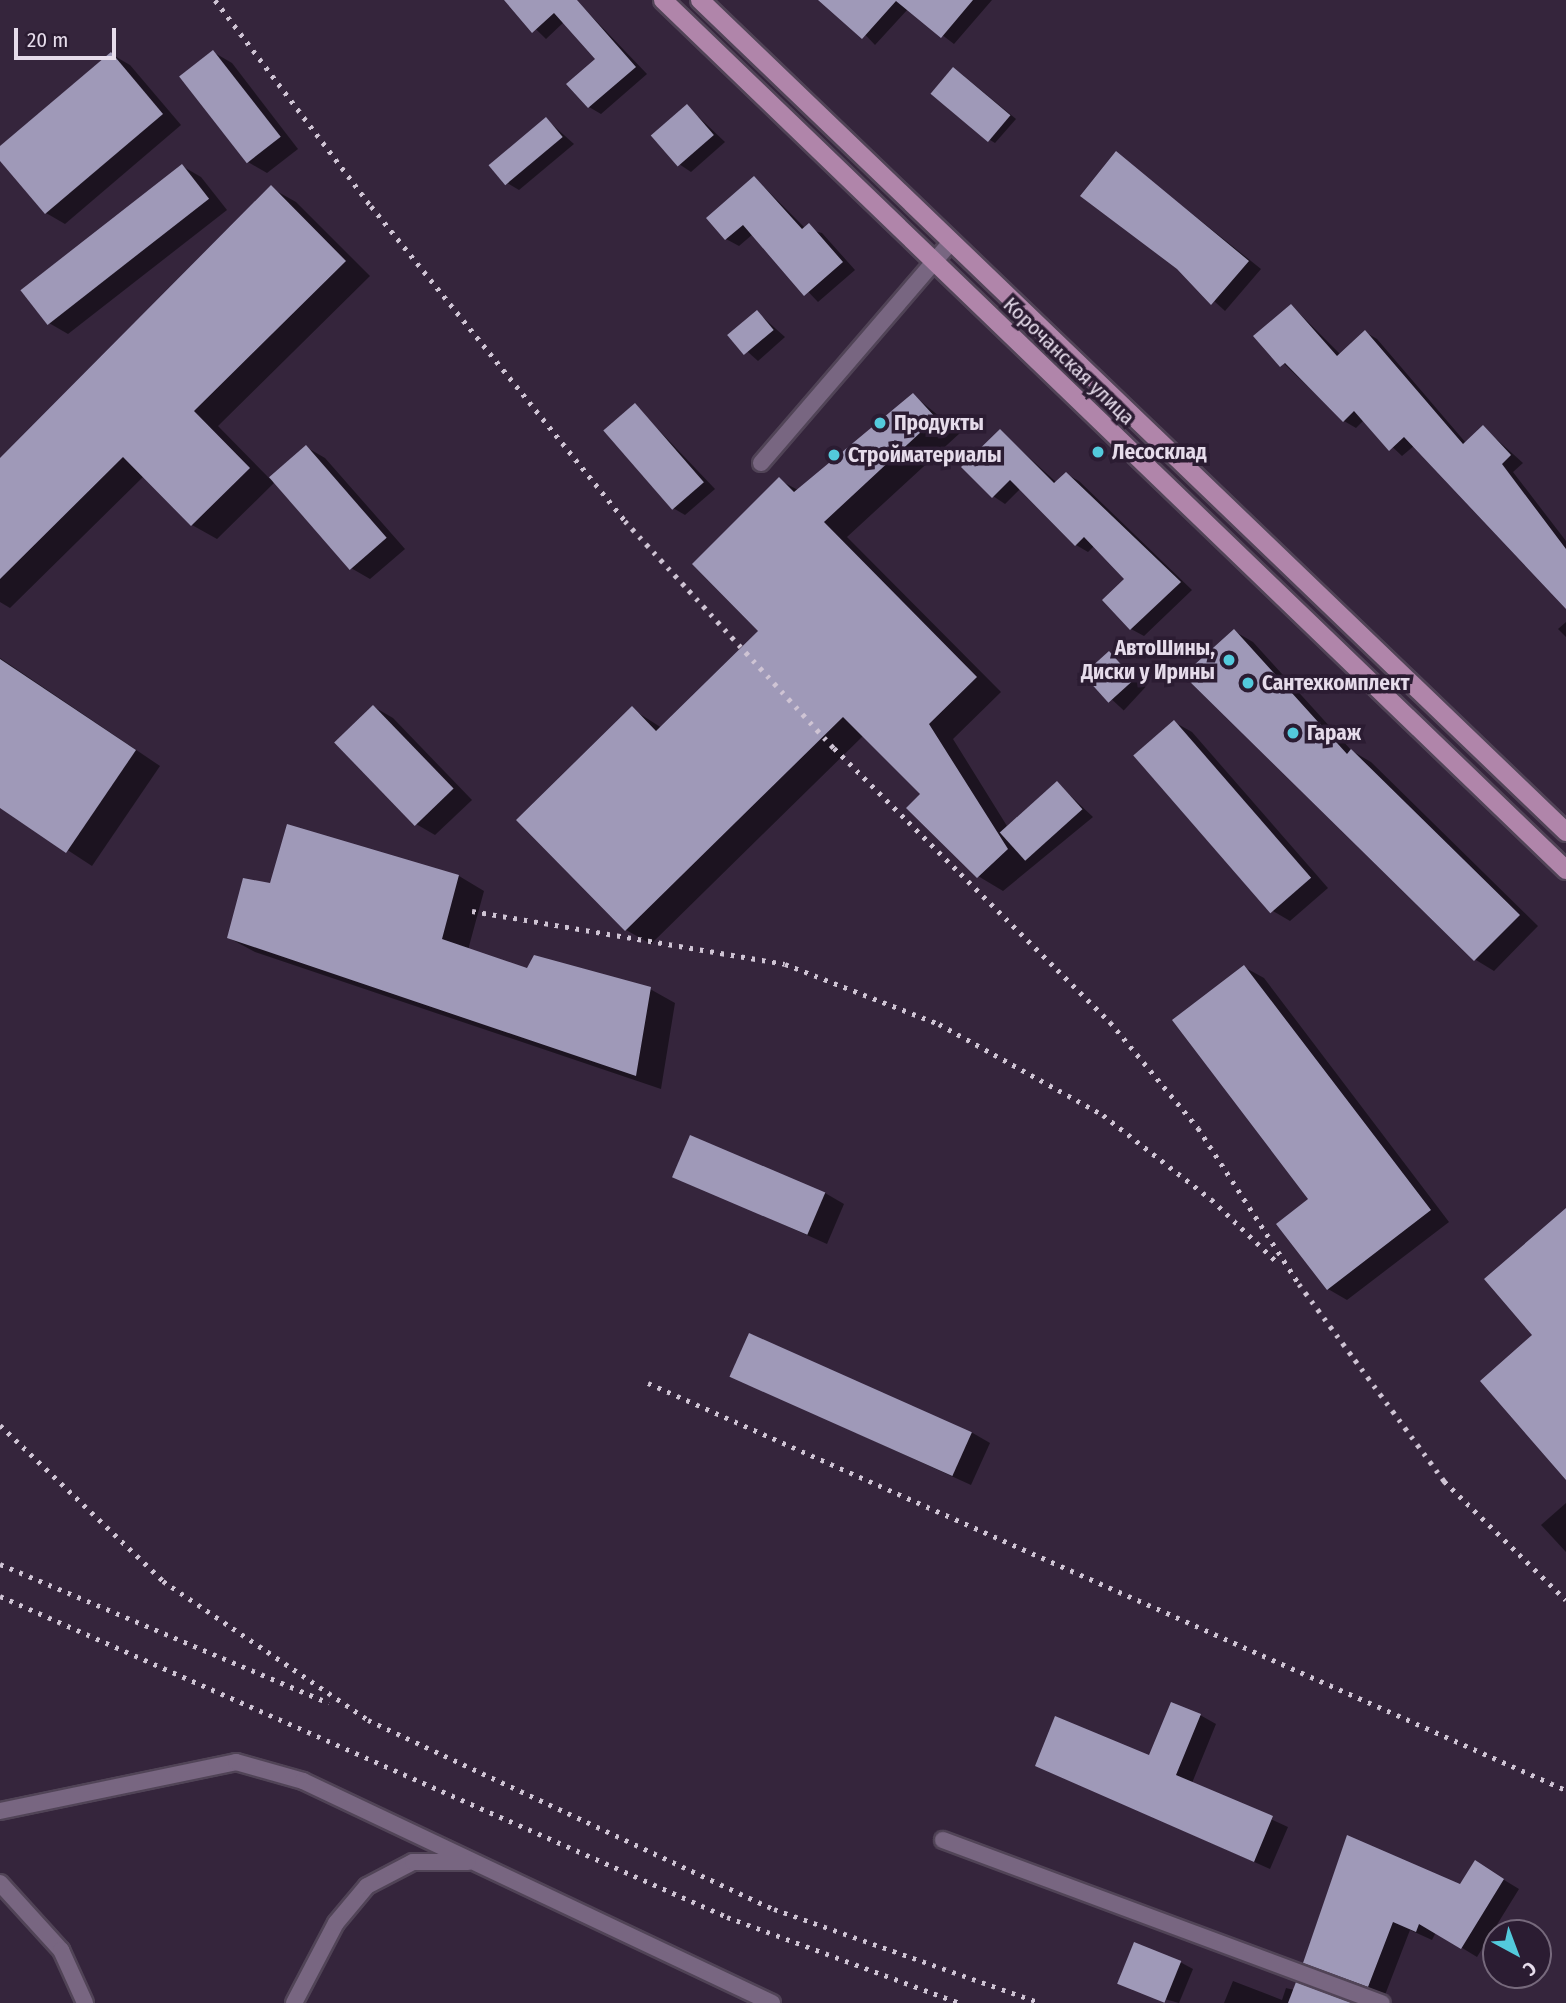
<!DOCTYPE html>
<html>
<head>
<meta charset="utf-8">
<style>
	body { margin:0 }
	#map { position:relative; width:1566px; height:2003px; overflow:hidden; background:#35253c; font-family:"Fira Sans Condensed",sans-serif }
	div>[style] { position:absolute }
	[style*='--x'] { left:calc(var(--x)*1px); top:calc(var(--y)*1px); width:calc(var(--w)*1px); rotate:calc(var(--a)*1deg) }
	.shadow>* { inset:0; background:#0007; transform-origin:0 0 }
	.building>* { inset:0; background:#9f99b8; transform-origin:0 0 }
	.roads { filter:drop-shadow(2px 0 #514457) drop-shadow(-2px 0 #514457) drop-shadow(0 2px #514457) drop-shadow(0 -2px #514457) }
	.service>* { height:16px; margin:-8px; padding:0 8px; transform-origin:8px; border-radius:8px; background:#786681 }
	.primary>* { height:18px; margin:-9px; padding:0 9px; transform-origin:9px; border-radius:9px; background:#b085aa }
	.rail>* { height:5px; margin-top:-2.5px; transform-origin:0; background:repeating-linear-gradient(90deg,#cfc4d4 0 3.5px,transparent 0 10.5px) }
	.dots>* { width:19px; height:19px; translate:-50% -50%; box-sizing:border-box; border:4px solid #2b1c32; border-radius:50% }
	span { translate:-50% -50%; white-space:nowrap; text-align:center; line-height:1.15; -webkit-text-stroke:7px #2b1c32; paint-order:stroke }
	.street-label { font-size:21px; color:#e6dceb }
	.poi-label { font-size:21px; color:#e6dceb; font-weight:700 }
	.left { translate:0 -50%; text-align:left }
	.right { translate:-100% -50%; text-align:right }
	.north { position:absolute; left:1482px; top:1919px; width:70px; height:70px; box-sizing:border-box; background:#2b1c32; border:2px solid #76697c; border-radius:50%; rotate:139deg; font-size:19px; font-weight:700; line-height:28px; text-align:center; color:#e6dceb }
	.north::after { content:''; display:block; margin:auto; width:24px; height:32px; background:#53cadc; clip-path:polygon(50% 0,100% 100%,50% 72%,0 100%) }
	.scale { position:absolute; left:14px; top:28px; width:102px; height:32px; box-sizing:border-box; border:4px solid #e6dceb; border-top:0; padding-left:9px; font-size:21px; line-height:24px; white-space:nowrap; color:#e6dceb; -webkit-text-stroke:5px #2b1c32; paint-order:stroke }
</style>
</head>
<body>
<div id="map">
	<div class="shadow">
		<i style="clip-path:polygon(506px 0,576px 0,647px 74px,601px 114px,589px 107px,597px 59px,564px 22px,546px 39px)"></i>
		<i style="clip-path:polygon(832px 0,992px 0,954px 44px,908px 9px,875px 45px)"></i>
		<i style="clip-path:polygon(213px 52px,232px 63px,298px 149px,267px 173px,248px 162px)"></i>
		<i style="clip-path:polygon(111px 54px,130px 65px,181px 125px,65px 224px,46px 213px,0 159px,0 148px)"></i>
		<i style="clip-path:polygon(959px 72px,1016px 119px,995px 143px,990px 140px)"></i>
		<i style="clip-path:polygon(687px 106px,725px 142px,691px 172px,679px 164px)"></i>
		<i style="clip-path:polygon(546px 119px,574px 144px,519px 190px,507px 183px)"></i>
		<i style="clip-path:polygon(1116px 153px,1261px 269px,1225px 311px,1178px 268px)"></i>
		<i style="clip-path:polygon(182px 166px,201px 177px,227px 210px,68px 334px,49px 323px)"></i>
		<i style="clip-path:polygon(755px 178px,806px 229px,822px 233px,855px 270px,818px 302px,753px 234px,739px 246px,726px 239px)"></i>
		<i style="clip-path:polygon(271px 188px,296px 202px,370px 276px,218px 426px,270px 479px,306px 447px,325px 458px,405px 549px,370px 579px,351px 568px,276px 481px,217px 539px,192px 525px,144px 476px,10px 608px,0 602px,0 459px)"></i>
		<i style="clip-path:polygon(1292px 306px,1341px 355px,1365px 332px,1377px 339px,1466px 443px,1483px 427px,1523px 463px,1513px 472px,1566px 541px,1566px 607px,1415px 445px,1402px 456px,1364px 420px,1356px 428px,1344px 421px,1256px 337px)"></i>
		<i style="clip-path:polygon(757px 312px,785px 337px,758px 361px,730px 336px)"></i>
		<i style="clip-path:polygon(913px 395px,960px 433px,847px 537px,1001px 692px,953px 739px,1007px 826px,1057px 783px,1093px 817px,1003px 891px,978px 876px,923px 794px,864px 735px,651px 944px,626px 930px,632px 709px,662px 728px,761px 631px,779px 480px,798px 490px)"></i>
		<i style="clip-path:polygon(635px 405px,715px 489px,685px 515px,673px 508px)"></i>
		<i style="clip-path:polygon(1000px 431px,1057px 483px,1066px 474px,1079px 481px,1192px 590px,1144px 636px,1131px 629px,1127px 579px,1094px 546px,1088px 552px,1076px 545px,1021px 488px,1005px 504px,993px 496px)"></i>
		<i style="clip-path:polygon(1566px 622px,1566px 637px,1558px 629px)"></i>
		<i style="clip-path:polygon(1234px 631px,1253px 642px,1352px 751px,1371px 762px,1538px 926px,1494px 971px,1476px 960px,1186px 675px)"></i>
		<i style="left:1109px;top:653px;width:50px;height:32px;rotate:43deg"></i>
		<i style="clip-path:polygon(0 658px,160px 766px,92px 866px,0 806px)"></i>
		<i style="clip-path:polygon(374px 707px,393px 718px,472px 800px,435px 835px,416px 824px)"></i>
		<i style="clip-path:polygon(1174px 722px,1192px 732px,1328px 888px,1290px 921px,1273px 911px)"></i>
		<i style="clip-path:polygon(288px 826px,459px 876px,484px 891px,468px 950px,528px 970px,650px 989px,675px 1003px,661px 1089px,255px 952px,229px 938px,272px 885px)"></i>
		<i style="clip-path:polygon(1244px 967px,1264px 978px,1449px 1222px,1347px 1300px,1328px 1289px,1311px 1200px)"></i>
		<i style="clip-path:polygon(675px 1176px,825px 1193px,844px 1204px,827px 1244px)"></i>
		<i style="clip-path:polygon(732px 1376px,971px 1432px,990px 1443px,971px 1485px)"></i>
		<i style="clip-path:polygon(1566px 1503px,1566px 1552px,1541px 1525px)"></i>
		<i style="clip-path:polygon(1200px 1715px,1216px 1724px,1192px 1783px,1288px 1827px,1270px 1869px,1037px 1765px,1150px 1757px)"></i>
		<i style="clip-path:polygon(1491px 1872px,1519px 1889px,1477px 1957px,1436px 1932px,1432px 1940px,1410px 1930px,1385px 1995px,1305px 1962px)"></i>
		<i style="clip-path:polygon(1180px 1962px,1193px 1969px,1179px 2003px,1132px 1990px)"></i>
		<i style="clip-path:polygon(1233px 1981px,1282px 2000px,1286px 1988px,1347px 2003px,1224px 2003px)"></i>
	</div>
	<div class="building">
		<i style="clip-path:polygon(504px 0,577px 0,636px 67px,588px 108px,566px 84px,595px 59px,554px 13px,532px 33px)"></i>
		<i style="clip-path:polygon(818px 0,973px 0,941px 38px,896px 1px,862px 39px)"></i>
		<i style="left:213px;top:50px;width:110px;height:43px;rotate:52deg"></i>
		<i style="clip-path:polygon(111px 52px,163px 114px,45px 214px,0 161px,0 146px)"></i>
		<i style="left:953px;top:67px;width:75px;height:35px;rotate:40deg"></i>
		<i style="left:687px;top:104px;width:41px;height:48px;rotate:49deg"></i>
		<i style="left:546px;top:117px;width:26px;height:75px;rotate:50deg"></i>
		<i style="clip-path:polygon(1116px 151px,1249px 261px,1211px 305px,1177px 269px,1080px 196px)"></i>
		<i style="left:182px;top:164px;width:44px;height:205px;rotate:52deg"></i>
		<i style="clip-path:polygon(754px 176px,802px 229px,809px 223px,843px 262px,804px 296px,743px 225px,725px 240px,706px 218px)"></i>
		<i style="clip-path:polygon(271px 185px,346px 261px,194px 411px,250px 468px,191px 526px,123px 457px,0 579px,0 458px)"></i>
		<i style="clip-path:polygon(1291px 304px,1337px 356px,1365px 330px,1463px 444px,1483px 425px,1511px 455px,1502px 464px,1566px 549px,1566px 609px,1404px 437px,1389px 451px,1354px 411px,1343px 422px,1285px 363px,1280px 367px,1253px 336px)"></i>
		<i style="left:757px;top:310px;width:26px;height:39px;rotate:50deg"></i>
		<i style="clip-path:polygon(913px 393px,936px 418px,824px 522px,977px 677px,929px 724px,1008px 849px,977px 878px,906px 808px,920px 794px,843px 717px,625px 931px,516px 820px,632px 706px,656px 731px,758px 631px,692px 564px,779px 477px,794px 492px)"></i>
		<i style="left:635px;top:403px;width:105px;height:42px;rotate:49deg"></i>
		<i style="clip-path:polygon(1000px 429px,1054px 483px,1066px 472px,1181px 582px,1130px 630px,1102px 600px,1124px 579px,1084px 537px,1075px 546px,1010px 480px,992px 498px,961px 467px)"></i>
		<i style="left:306px;top:445px;width:123px;height:49px;rotate:49deg"></i>
		<i style="clip-path:polygon(1234px 629px,1347px 754px,1351px 749px,1520px 915px,1474px 961px,1183px 675px)"></i>
		<i style="left:1109px;top:651px;width:38px;height:35px;rotate:48deg"></i>
		<i style="clip-path:polygon(0 659px,136px 750px,66px 853px,0 808px)"></i>
		<i style="left:373px;top:705px;width:116px;height:54px;rotate:46deg"></i>
		<i style="left:1174px;top:720px;width:209px;height:54px;rotate:49deg"></i>
		<i style="left:1057px;top:781px;width:38px;height:77px;rotate:48deg"></i>
		<i style="clip-path:polygon(287px 824px,459px 875px,442px 939px,527px 968px,534px 955px,651px 987px,636px 1076px,227px 938px,243px 878px,270px 883px)"></i>
		<i style="clip-path:polygon(1244px 965px,1431px 1210px,1327px 1290px,1276px 1224px,1308px 1199px,1172px 1020px)"></i>
		<i style="left:690px;top:1135px;width:147px;height:46px;rotate:23deg"></i>
		<i style="clip-path:polygon(1566px 1208px,1566px 1480px,1480px 1381px,1532px 1335px,1484px 1279px)"></i>
		<i style="left:749px;top:1333px;width:244px;height:48px;rotate:24deg"></i>
		<i style="clip-path:polygon(1171px 1702px,1201px 1714px,1176px 1775px,1273px 1816px,1254px 1862px,1035px 1766px,1055px 1716px,1149px 1755px)"></i>
		<i style="clip-path:polygon(1347px 1835px,1460px 1884px,1475px 1860px,1504px 1879px,1461px 1949px,1419px 1924px,1416px 1932px,1393px 1922px,1368px 1987px,1303px 1963px)"></i>
		<i style="left:1134px;top:1942px;width:51px;height:45px;rotate:22deg"></i>
		<i style="clip-path:polygon(1296px 1982px,1352px 2003px,1288px 2003px)"></i>
	</div>
	<div class="roads">
		<div class="service">
			<i style="--x:761;--y:463;--w:291;--a:-49.3"></i>
			<i style="--x:0;--y:1811;--w:241;--a:-11.7"></i>
			<i style="--x:236;--y:1762;--w:70;--a:15.8"></i>
			<i style="--x:303;--y:1781;--w:519;--a:25.33"></i>
			<i style="--x:943;--y:1840;--w:468;--a:20.4"></i>
			<i style="--x:0;--y:1883;--w:91;--a:47.7"></i>
			<i style="--x:61;--y:1950;--w:58;--a:65.6"></i>
			<i style="--x:294;--y:2003;--w:90;--a:-62.3"></i>
			<i style="--x:336;--y:1923;--w:48;--a:-50"></i>
			<i style="--x:367;--y:1886;--w:52;--a:-27.6"></i>
			<i style="--x:413;--y:1862;--w:55;--a:0"></i>
		</div>
		<div class="primary">
			<i style="--x:663;--y:0;--w:1254;--a:43.93"></i>
			<i style="--x:700;--y:0;--w:1201;--a:43.85"></i>
		</div>
	</div>
	<div class="rail">
		<i style="--x:215;--y:0;--w:258;--a:52.9"></i>
		<i style="--x:371;--y:206;--w:405;--a:51.1"></i>
		<i style="--x:625;--y:521;--w:309;--a:47.4"></i>
		<i style="--x:834;--y:748;--w:389;--a:44.8"></i>
		<i style="--x:1110;--y:1022;--w:138;--a:50.3"></i>
		<i style="--x:1198;--y:1128;--w:186;--a:57.1"></i>
		<i style="--x:1299;--y:1284;--w:245;--a:53.6"></i>
		<i style="--x:1444;--y:1481;--w:170;--a:44.3"></i>
		<i style="--x:472;--y:911;--w:317;--a:9.6"></i>
		<i style="--x:785;--y:964;--w:165;--a:21.3"></i>
		<i style="--x:939;--y:1024;--w:188;--a:29"></i>
		<i style="--x:1103;--y:1115;--w:137;--a:37.9"></i>
		<i style="--x:1211;--y:1199;--w:94;--a:43.7"></i>
		<i style="--x:648;--y:1383;--w:1004;--a:23.91"></i>
		<i style="--x:0;--y:1425;--w:226;--a:43.7"></i>
		<i style="--x:163;--y:1581;--w:248;--a:34.1"></i>
		<i style="--x:368;--y:1720;--w:448;--a:25"></i>
		<i style="--x:774;--y:1909;--w:283;--a:19.4"></i>
		<i style="--x:0;--y:1564;--w:357;--a:22.9"></i>
		<i style="--x:0;--y:1596;--w:795;--a:23.82"></i>
		<i style="--x:727;--y:1917;--w:247;--a:20.3"></i>
	</div>
	<div class="dots">
		<i style="left:880px;top:423px;background:#53cadc"></i>
		<i style="left:1098px;top:452px;background:#53cadc"></i>
		<i style="left:834px;top:455px;background:#53cadc"></i>
		<i style="left:1229px;top:660px;background:#53cadc"></i>
		<i style="left:1248px;top:683px;background:#53cadc"></i>
		<i style="left:1293px;top:733px;background:#53cadc"></i>
	</div>
	<div class="street-label">
		<span style="left:1069px;top:361px;rotate:44deg">Корочанская улица</span>
	</div>
	<div class="poi-label">
		<span class="left" style="left:894px;top:423px">Продукты</span>
		<span class="left" style="left:1112px;top:452px">Лесосклад</span>
		<span class="left" style="left:848px;top:455px">Стройматериалы</span>
		<span class="right" style="left:1215px;top:660px">АвтоШины,<br>Диски у Ирины</span>
		<span class="left" style="left:1262px;top:683px">Сантехкомплект</span>
		<span class="left" style="left:1307px;top:733px">Гараж</span>
	</div>
	<div class="north">С</div>
	<div class="scale">20 m</div>
</div>
</body>
</html>
